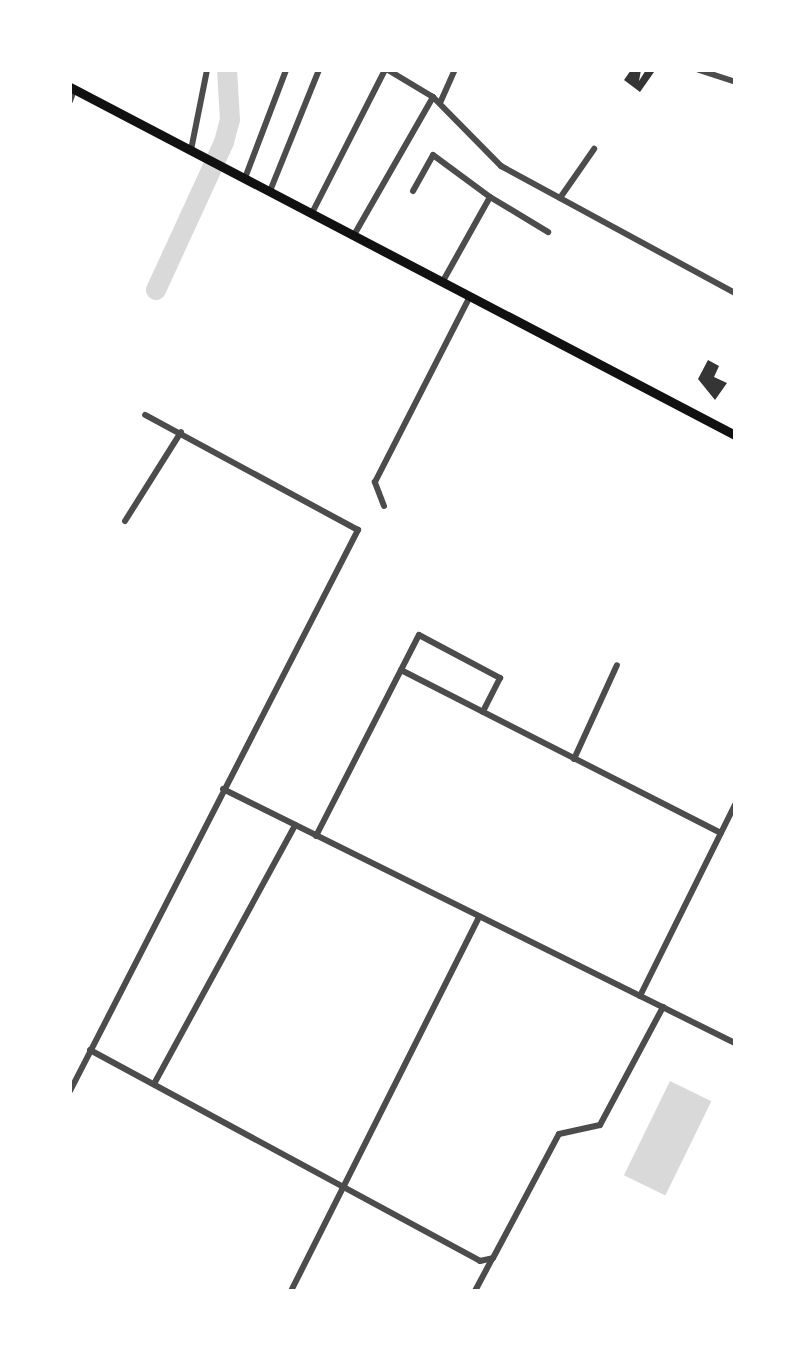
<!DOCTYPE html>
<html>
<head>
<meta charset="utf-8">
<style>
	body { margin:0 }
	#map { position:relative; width:805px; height:1361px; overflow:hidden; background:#fff; font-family:"Sofia Sans Condensed",sans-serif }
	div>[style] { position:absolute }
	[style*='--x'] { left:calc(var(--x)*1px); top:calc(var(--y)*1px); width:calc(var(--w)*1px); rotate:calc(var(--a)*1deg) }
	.water>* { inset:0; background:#d9d9d9; transform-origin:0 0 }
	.river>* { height:20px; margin:-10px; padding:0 10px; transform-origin:10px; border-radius:10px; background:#d9d9d9 }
	.building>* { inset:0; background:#353535 }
	.minor>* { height:6px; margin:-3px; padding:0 3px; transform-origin:3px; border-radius:3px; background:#4c4c4c }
	.secondary>* { height:9px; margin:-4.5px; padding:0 4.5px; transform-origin:4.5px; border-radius:4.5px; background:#111 }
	span { translate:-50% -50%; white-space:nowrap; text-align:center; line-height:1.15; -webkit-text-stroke:10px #fff; paint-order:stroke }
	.frame { position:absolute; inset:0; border:72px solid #fff; pointer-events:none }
</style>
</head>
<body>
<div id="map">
	<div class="water">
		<i style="left:670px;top:1081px;width:46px;height:105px;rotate:26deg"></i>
	</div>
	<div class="river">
		<i style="--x:156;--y:290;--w:163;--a:-65.3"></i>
		<i style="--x:224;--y:142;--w:23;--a:-75"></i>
		<i style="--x:230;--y:120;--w:50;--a:-93.4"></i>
	</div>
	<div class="building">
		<i style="clip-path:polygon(631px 70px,641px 70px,639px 81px,646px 70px,654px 72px,640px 92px,624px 80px)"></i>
		<i style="clip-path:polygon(708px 360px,719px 366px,714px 377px,727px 383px,715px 400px,698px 379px)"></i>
	</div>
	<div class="minor">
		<i style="--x:388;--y:70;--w:52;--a:31"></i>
		<i style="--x:433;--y:97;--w:97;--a:45.4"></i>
		<i style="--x:501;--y:166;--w:266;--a:28.5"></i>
		<i style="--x:699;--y:70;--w:38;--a:18"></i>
		<i style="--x:70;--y:101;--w:12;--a:-70"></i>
		<i style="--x:440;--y:103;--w:36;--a:-66"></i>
		<i style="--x:191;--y:150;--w:82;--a:-78.7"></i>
		<i style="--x:245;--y:178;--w:116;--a:-69.2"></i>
		<i style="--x:270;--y:191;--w:131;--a:-68"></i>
		<i style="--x:413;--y:191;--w:41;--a:-60.9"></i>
		<i style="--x:433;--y:155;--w:71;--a:36.4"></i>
		<i style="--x:560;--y:198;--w:60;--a:-55.2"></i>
		<i style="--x:312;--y:213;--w:161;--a:-63"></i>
		<i style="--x:354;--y:235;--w:159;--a:-60.2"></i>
		<i style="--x:443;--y:281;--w:96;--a:-60.8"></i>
		<i style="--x:490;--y:197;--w:68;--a:31.1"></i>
		<i style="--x:384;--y:506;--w:26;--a:-111"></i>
		<i style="--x:375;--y:482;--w:209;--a:-62.9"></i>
		<i style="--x:125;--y:521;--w:105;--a:-57.8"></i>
		<i style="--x:401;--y:670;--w:359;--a:27"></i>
		<i style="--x:574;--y:759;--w:103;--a:-65.4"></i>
		<i style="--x:223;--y:789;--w:572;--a:26.39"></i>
		<i style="--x:316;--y:836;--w:226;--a:-62.9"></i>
		<i style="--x:419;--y:635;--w:92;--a:28"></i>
		<i style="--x:500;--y:678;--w:38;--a:117"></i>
		<i style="--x:640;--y:996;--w:213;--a:-63.6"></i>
		<i style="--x:90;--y:1050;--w:443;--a:28.4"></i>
		<i style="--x:480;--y:1261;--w:13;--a:-13"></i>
		<i style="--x:493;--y:1258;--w:140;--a:-62"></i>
		<i style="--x:559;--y:1134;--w:42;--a:-12.4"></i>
		<i style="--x:600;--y:1125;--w:134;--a:-61.9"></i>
		<i style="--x:154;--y:1084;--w:295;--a:-61.4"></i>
		<i style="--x:70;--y:1091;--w:631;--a:-62.83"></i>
		<i style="--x:358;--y:530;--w:242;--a:-151.6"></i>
		<i style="--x:291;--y:1291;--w:419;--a:-63.3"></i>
		<i style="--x:475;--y:1291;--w:36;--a:-62"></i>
	</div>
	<div class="secondary">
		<i style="--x:70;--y:87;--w:751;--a:27.62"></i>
	</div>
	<div class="frame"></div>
</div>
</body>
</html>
